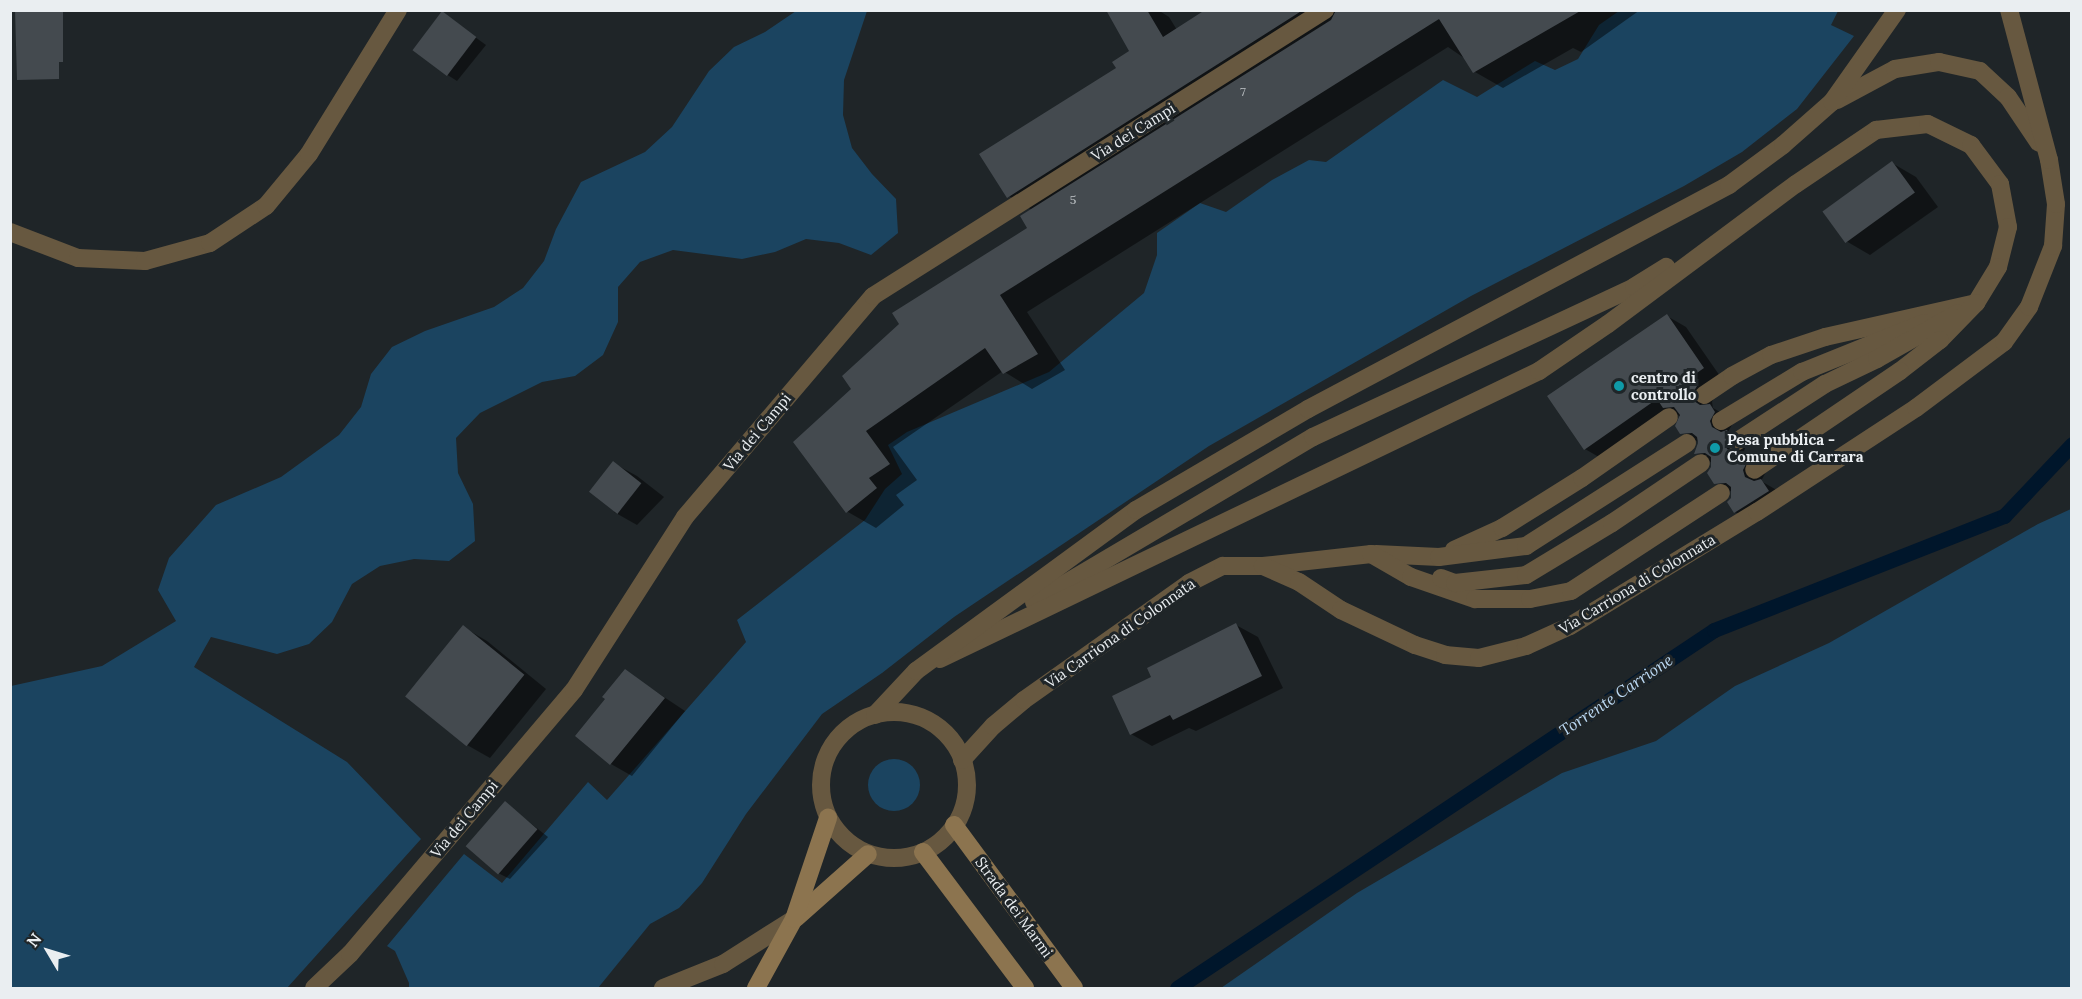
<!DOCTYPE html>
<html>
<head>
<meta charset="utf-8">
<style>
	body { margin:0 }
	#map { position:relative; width:2082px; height:999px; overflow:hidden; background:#1f2528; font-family:Lora,serif }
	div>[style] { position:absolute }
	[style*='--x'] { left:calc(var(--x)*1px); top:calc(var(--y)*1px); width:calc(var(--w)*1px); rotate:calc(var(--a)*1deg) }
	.green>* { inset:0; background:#1b4460 }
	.round { border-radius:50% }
	.shadow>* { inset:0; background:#0007 }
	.stream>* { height:15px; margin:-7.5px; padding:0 7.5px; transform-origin:7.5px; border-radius:7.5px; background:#00162b }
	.building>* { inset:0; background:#444a4f; transform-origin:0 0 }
	.lane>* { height:18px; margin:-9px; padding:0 9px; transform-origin:9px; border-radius:9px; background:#675840 }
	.street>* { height:18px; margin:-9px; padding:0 9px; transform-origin:9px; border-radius:9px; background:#675840 }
	.street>.ring { margin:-9px; padding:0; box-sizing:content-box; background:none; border:18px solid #675840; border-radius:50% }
	.secondary>* { height:18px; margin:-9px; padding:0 9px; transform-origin:9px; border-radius:9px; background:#8c744f }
	.dots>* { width:16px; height:16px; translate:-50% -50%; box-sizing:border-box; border:3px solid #1f2528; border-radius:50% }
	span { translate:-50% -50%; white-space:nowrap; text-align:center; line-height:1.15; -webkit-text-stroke:6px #1f2528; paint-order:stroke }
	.number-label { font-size:12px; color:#c0c5c8 }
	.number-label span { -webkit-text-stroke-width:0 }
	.street-label { font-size:15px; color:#eaeef1 }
	.poi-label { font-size:15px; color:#eaeef1; font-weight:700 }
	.left { translate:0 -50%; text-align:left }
	.water-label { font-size:16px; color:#bcd9f3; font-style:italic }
	.frame { position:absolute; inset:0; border:12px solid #eaeef1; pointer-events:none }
	.north { position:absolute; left:18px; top:921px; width:60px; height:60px; -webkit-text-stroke:4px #1f2528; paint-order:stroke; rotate:308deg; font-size:16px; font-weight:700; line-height:24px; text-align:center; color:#eaeef1 }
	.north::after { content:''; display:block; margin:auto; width:21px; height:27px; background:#eaeef1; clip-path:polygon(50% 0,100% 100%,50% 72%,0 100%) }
</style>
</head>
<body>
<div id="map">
	<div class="green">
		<i style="clip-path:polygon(796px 11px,867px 11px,844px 80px,843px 115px,852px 148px,872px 174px,896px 199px,898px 233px,871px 255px,839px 243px,806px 239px,775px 252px,742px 259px,673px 250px,640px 262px,618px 287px,618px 322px,603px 355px,575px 376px,542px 382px,480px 413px,456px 438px,458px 473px,473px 504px,475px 541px,449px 561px,414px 559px,380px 566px,352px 584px,332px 622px,309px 644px,277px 654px,211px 637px,194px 667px,347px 762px,421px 839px,287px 988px,11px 988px,11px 686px,102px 666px,176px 621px,158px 590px,169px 558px,216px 505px,281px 477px,339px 435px,361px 407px,371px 374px,392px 347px,425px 331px,494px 307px,523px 288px,544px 261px,556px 229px,581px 182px,645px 152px,672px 127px,709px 71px,734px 47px,765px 32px)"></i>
		<i style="clip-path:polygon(1619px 11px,1838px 11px,1831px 25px,1854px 36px,1797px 109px,1742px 152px,1684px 186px,1471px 296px,1209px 446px,954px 617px,882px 673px,822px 714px,746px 814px,702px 883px,679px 908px,650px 924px,598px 988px,409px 988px,409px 983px,395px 951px,387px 946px,464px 854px,502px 883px,588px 782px,607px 800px,746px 642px,737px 620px,865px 520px,885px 489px,902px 474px,888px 445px,907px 432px,1049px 372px,1144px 293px,1157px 255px,1157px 233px,1200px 203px,1226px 212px,1272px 180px,1309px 160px,1326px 162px,1443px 80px,1477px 97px,1535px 61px,1555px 70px,1578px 59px,1599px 25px)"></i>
		<i style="clip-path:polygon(2071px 509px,2071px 988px,1221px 988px,1357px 893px,1562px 773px,1656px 741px,1735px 686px,1829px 643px,2038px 524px)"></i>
		<i class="round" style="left:868px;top:759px;width:52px;height:52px"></i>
	</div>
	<div class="shadow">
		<i style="clip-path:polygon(1126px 10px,1158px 10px,1169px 17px,1177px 30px,1208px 10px,1640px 10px,1581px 52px,1573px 48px,1503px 88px,1475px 72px,1467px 60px,1448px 47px,1027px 312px,1065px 370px,1032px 389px,1003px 371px,893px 447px,917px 480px,896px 495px,904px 505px,876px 528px,848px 512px,795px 443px,1030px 228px,1032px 210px,1009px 196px,1131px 51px)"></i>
		<i style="clip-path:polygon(442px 13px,486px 45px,457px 81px,446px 74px)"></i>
		<i style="clip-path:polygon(1892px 163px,1916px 177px,1938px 207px,1870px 255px,1846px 241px,1824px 211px)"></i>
		<i style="clip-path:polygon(1667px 316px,1686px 327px,1722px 379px,1712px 402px,1713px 408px,1729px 417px,1733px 423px,1728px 432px,1747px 443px,1743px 454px,1761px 464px,1766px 472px,1761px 481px,1780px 492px,1754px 523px,1735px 512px,1732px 492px,1716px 483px,1712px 463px,1696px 453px,1700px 443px,1682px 433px,1681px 417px,1673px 412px,1604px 460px,1585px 449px)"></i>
		<i style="clip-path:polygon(613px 463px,637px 476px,664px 497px,637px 525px,614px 512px)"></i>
		<i style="clip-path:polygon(1236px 625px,1258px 637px,1283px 688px,1196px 731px,1189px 728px,1152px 746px,1131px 734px,1153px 677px)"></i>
		<i style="clip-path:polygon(463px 627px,487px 641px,546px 689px,490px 758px,467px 745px)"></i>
		<i style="clip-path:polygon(625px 671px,685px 711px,632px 776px,611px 764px,577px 736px,607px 699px)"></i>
		<i style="clip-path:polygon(505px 803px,548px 837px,510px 879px,498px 873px)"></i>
	</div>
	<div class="stream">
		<i style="--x:1177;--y:988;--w:645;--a:-33.69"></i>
		<i style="--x:1714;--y:630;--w:312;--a:-21.5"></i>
		<i style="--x:2004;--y:516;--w:99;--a:-46.6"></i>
	</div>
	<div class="building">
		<i style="clip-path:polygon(15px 10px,63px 10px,63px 62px,59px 62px,59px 79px,17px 80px)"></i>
		<i style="clip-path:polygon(1106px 10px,1147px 10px,1163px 37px,1205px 10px,1303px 10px,1007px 198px,979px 154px,1116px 68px,1112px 62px,1129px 51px)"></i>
		<i style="clip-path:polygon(1336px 10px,1582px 10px,1473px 73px,1439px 19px,1000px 295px,1038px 354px,1003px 374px,985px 348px,866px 431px,890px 464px,869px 478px,877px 488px,846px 513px,793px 442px,851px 389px,842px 376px,899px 324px,892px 313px,1027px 228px,1020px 216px,1331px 20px)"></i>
		<i style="left:442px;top:11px;width:43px;height:49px;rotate:37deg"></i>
		<i style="left:1892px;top:161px;width:39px;height:86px;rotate:54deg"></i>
		<i style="clip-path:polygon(1667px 314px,1704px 368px,1691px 377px,1697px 386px,1694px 391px,1694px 401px,1700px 405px,1710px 404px,1715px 412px,1710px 421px,1712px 427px,1721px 432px,1727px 430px,1729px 433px,1725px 442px,1727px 449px,1736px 453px,1742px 452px,1748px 460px,1743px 470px,1745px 477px,1754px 481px,1761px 479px,1769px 491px,1734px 513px,1727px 502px,1731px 498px,1731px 487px,1726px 483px,1714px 484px,1707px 473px,1711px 467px,1711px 457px,1705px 453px,1694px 454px,1698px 443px,1697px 437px,1692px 433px,1680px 434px,1675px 426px,1680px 415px,1674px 407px,1663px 408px,1657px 399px,1584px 450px,1547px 396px)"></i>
		<i style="left:613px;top:461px;width:36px;height:39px;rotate:38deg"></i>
		<i style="clip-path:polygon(1236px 623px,1262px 676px,1173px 720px,1170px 715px,1130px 735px,1112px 696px,1151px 677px,1147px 668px)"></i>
		<i style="left:463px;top:625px;width:79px;height:92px;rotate:39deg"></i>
		<i style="clip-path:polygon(625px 669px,665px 698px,610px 765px,575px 736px,605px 699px,602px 697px)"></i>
		<i style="left:505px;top:801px;width:43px;height:60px;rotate:41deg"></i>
	</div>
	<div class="lane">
		<i style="--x:1704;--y:395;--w:34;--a:-34"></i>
		<i style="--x:1732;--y:376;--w:44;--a:-28.3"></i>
		<i style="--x:1771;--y:355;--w:57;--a:-18.4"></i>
		<i style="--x:1825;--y:337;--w:155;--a:-12.7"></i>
		<i style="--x:1721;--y:421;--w:95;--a:-31.2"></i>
		<i style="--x:1802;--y:372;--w:131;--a:-21.9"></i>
		<i style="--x:1736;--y:442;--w:106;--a:-33.1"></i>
		<i style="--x:1825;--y:384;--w:58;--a:-25.7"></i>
		<i style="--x:1877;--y:359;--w:93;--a:-29.6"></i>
		<i style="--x:1454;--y:550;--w:53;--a:-24.6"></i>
		<i style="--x:1502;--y:528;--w:94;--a:-32"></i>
		<i style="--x:1582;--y:478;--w:106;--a:-35"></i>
		<i style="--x:1376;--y:554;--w:63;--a:2.7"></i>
		<i style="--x:1439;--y:557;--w:88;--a:-7.2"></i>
		<i style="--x:1526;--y:546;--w:191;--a:-32.6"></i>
		<i style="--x:1263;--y:566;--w:109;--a:-6.3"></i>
		<i style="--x:1371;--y:554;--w:46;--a:29.9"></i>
		<i style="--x:1411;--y:577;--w:68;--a:19"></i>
		<i style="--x:1475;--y:599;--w:55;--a:0"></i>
		<i style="--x:1530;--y:599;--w:42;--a:-11"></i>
		<i style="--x:1571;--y:591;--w:179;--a:-33.2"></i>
		<i style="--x:1441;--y:578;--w:15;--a:20"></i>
		<i style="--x:1455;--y:583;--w:71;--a:-6.4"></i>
		<i style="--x:1526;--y:575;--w:100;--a:-31.2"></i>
		<i style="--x:1612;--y:523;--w:107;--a:-34"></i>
		<i style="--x:1034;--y:602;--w:324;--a:-30.6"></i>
		<i style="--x:1313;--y:437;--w:354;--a:-25"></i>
		<i style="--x:1634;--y:287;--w:38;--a:-32"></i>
		<i style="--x:940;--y:659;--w:665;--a:-25.68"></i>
		<i style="--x:1539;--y:371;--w:83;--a:-34.3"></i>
		<i style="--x:1608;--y:324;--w:234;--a:-36.7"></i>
		<i style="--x:1796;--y:184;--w:97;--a:-34"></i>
		<i style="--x:1876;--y:130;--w:52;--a:-6.6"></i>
		<i style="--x:1928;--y:124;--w:48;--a:26"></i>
		<i style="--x:1971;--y:145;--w:49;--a:53.4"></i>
		<i style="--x:2000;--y:184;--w:44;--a:79.5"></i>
		<i style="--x:2008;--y:227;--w:41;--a:104"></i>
		<i style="--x:1998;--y:267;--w:42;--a:121.4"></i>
		<i style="--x:1976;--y:303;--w:52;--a:134.2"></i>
		<i style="--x:1940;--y:340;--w:51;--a:142.2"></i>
		<i style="--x:1900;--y:371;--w:176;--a:145.9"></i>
	</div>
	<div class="street">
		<i style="--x:1837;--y:100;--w:66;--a:-28.1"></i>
		<i style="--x:1895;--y:69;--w:45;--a:-9"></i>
		<i style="--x:1939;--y:62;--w:42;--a:12.4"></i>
		<i style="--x:1980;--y:71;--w:38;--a:43"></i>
		<i style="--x:2008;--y:97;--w:55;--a:56"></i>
		<i style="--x:10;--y:232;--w:73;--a:20.9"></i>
		<i style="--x:78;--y:258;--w:67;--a:2.6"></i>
		<i style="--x:145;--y:261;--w:67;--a:-15.5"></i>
		<i style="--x:210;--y:243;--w:67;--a:-33.5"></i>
		<i style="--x:266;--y:206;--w:67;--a:-50.4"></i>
		<i style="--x:309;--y:154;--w:169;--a:-58.3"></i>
		<i class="ring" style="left:821px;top:712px;width:128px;height:128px"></i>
		<i style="--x:875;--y:715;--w:60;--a:-47"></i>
		<i style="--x:916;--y:671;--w:273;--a:-36.2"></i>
		<i style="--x:1136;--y:510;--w:199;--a:-30.4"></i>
		<i style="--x:1308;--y:409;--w:477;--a:-28"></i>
		<i style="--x:1729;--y:185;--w:67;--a:-36.5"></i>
		<i style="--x:1783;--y:145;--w:65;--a:-41.3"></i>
		<i style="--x:1832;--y:102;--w:113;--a:-54.8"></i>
		<i style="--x:962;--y:760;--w:46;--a:-47.6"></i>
		<i style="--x:993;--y:726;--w:40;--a:-40"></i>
		<i style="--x:1024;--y:700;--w:202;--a:-35.3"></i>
		<i style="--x:1189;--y:583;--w:38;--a:-27"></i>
		<i style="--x:1223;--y:566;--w:40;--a:0"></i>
		<i style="--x:1263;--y:566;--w:39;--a:24"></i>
		<i style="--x:1299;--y:582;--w:50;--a:33.7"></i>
		<i style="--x:1341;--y:610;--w:82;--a:25.3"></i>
		<i style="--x:1415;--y:645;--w:32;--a:18"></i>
		<i style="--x:1445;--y:655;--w:34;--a:5"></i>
		<i style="--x:1479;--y:658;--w:49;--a:-14.3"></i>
		<i style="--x:1526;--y:646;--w:48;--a:-24.4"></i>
		<i style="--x:1570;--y:626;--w:219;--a:-31.4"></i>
		<i style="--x:1757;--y:512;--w:190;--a:-33.2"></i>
		<i style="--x:1916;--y:408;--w:110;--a:-36.9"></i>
		<i style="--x:2004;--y:342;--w:43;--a:-54.5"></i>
		<i style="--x:2029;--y:307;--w:66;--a:-68.5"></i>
		<i style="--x:2053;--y:246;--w:42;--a:-85.9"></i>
		<i style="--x:2056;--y:204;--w:45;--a:-99"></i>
		<i style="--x:2049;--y:160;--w:155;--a:-104.9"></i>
		<i style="--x:314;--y:988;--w:50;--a:-43.4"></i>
		<i style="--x:350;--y:954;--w:346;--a:-49.7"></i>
		<i style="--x:574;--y:690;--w:206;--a:-57.3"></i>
		<i style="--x:685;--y:517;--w:290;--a:-49.6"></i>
		<i style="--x:873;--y:296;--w:535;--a:-32.32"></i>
		<i style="--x:663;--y:988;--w:65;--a:-21.8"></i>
		<i style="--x:723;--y:964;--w:84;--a:-32.4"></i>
	</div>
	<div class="secondary">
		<i style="--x:954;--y:825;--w:202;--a:53.6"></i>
		<i style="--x:923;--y:852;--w:170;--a:53.1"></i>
		<i style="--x:796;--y:918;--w:96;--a:-41.6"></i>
		<i style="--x:756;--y:988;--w:79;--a:-61.2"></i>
		<i style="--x:794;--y:919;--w:107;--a:-71.4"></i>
	</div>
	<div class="dots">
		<i style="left:1619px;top:386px;background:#0f9aa8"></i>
		<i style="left:1715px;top:448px;background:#0f9aa8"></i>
	</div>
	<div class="number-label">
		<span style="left:1243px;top:92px">7</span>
		<span style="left:1073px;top:200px">5</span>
	</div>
	<div class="street-label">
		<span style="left:1133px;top:132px;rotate:-32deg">Via dei Campi</span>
		<span style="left:757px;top:432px;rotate:-50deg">Via dei Campi</span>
		<span style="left:1637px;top:584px;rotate:-31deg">Via Carriona di Colonnata</span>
		<span style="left:1120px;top:633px;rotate:-35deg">Via Carriona di Colonnata</span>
		<span style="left:464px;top:819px;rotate:-50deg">Via dei Campi</span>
		<span style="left:1014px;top:907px;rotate:54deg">Strada dei Marmi</span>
	</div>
	<div class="poi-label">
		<span class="left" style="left:1631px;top:386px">centro di<br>controllo</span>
		<span class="left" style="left:1727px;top:448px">Pesa pubblica -<br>Comune di Carrara</span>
	</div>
	<div class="water-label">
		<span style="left:1616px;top:695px;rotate:-34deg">Torrente Carrione</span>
	</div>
	<div class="frame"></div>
	<div class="north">N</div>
</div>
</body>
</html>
